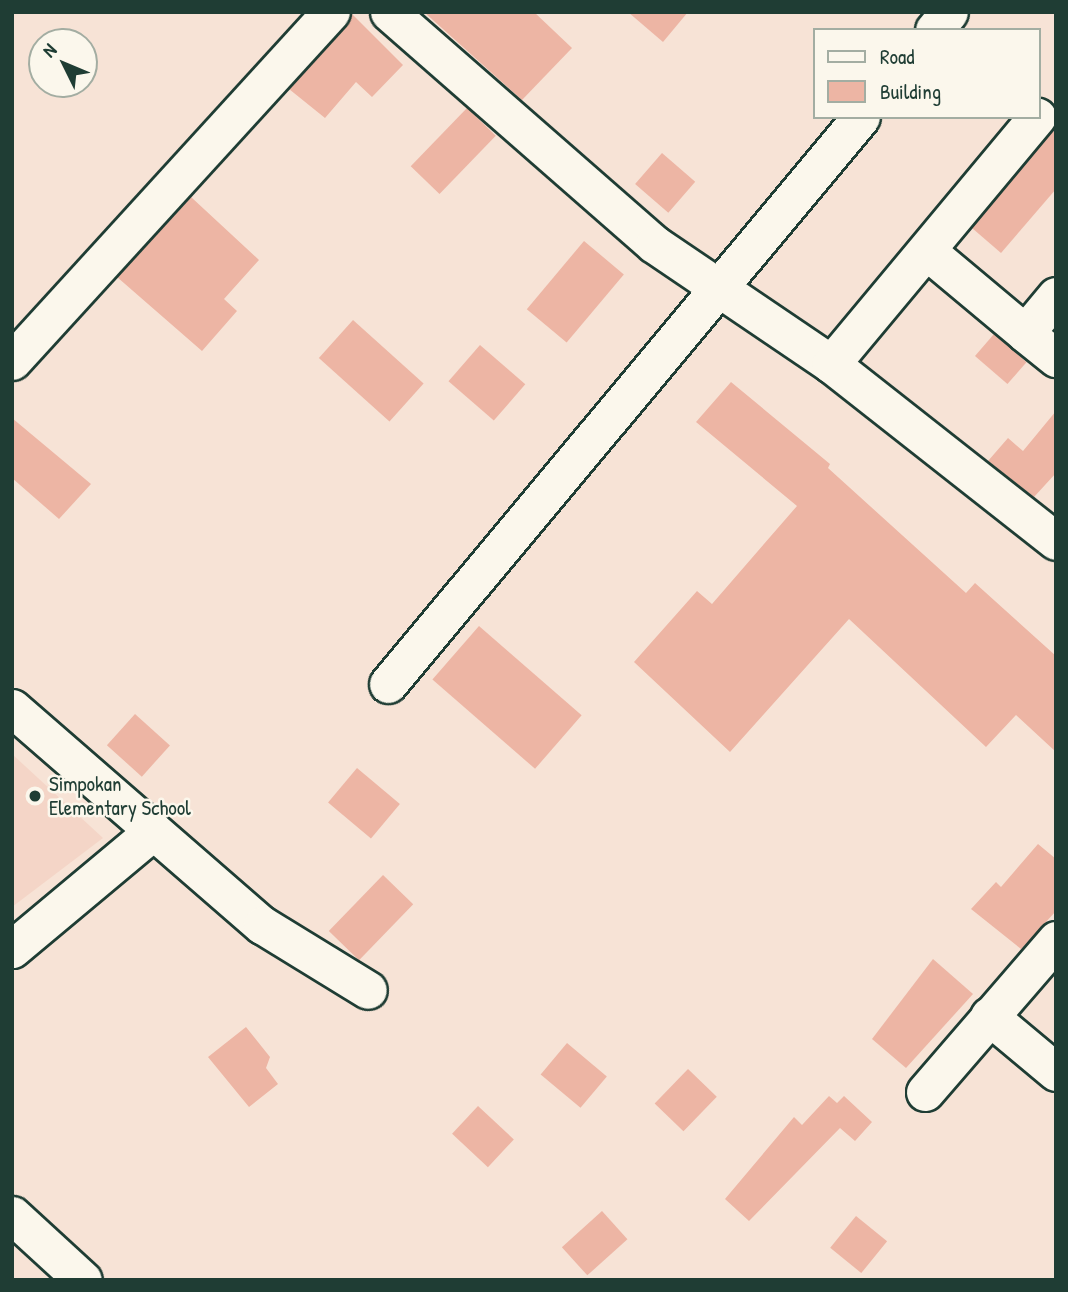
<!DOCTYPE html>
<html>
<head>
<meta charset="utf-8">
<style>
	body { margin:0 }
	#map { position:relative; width:1068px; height:1292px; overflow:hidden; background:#f7e3d6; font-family:"Patrick Hand",sans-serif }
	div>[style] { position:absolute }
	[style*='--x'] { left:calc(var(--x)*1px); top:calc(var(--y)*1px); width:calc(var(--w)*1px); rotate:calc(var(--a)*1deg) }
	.built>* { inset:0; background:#f4d5c7 }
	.building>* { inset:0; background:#edb5a4; transform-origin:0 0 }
	.roads { filter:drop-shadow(2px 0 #1f3d34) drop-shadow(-2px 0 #1f3d34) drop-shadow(0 2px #1f3d34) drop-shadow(0 -2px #1f3d34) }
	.minor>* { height:37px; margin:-18.5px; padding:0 18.5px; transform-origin:18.5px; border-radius:18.5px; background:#fbf7ec }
	.dots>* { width:19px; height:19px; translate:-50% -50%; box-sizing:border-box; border:4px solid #fbf7ec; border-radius:50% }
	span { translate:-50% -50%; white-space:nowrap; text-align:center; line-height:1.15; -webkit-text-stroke:5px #fbf7ec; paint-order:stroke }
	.poi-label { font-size:21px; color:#1f3d34 }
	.left { translate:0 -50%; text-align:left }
	.frame { position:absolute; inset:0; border:14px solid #1f3d34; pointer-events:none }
	.legend { position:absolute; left:813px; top:28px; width:228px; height:91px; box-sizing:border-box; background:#fbf7ec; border:2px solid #a3ada2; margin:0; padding:9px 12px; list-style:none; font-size:21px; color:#1f3d34 }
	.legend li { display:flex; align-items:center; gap:14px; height:35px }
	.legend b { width:35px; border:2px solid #a3ada2 }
	.north { position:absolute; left:28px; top:28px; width:70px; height:70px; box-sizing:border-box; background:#fbf7ec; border:2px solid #a3ada2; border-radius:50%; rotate:313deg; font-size:19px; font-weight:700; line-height:28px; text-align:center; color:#1f3d34 }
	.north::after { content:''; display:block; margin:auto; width:24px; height:32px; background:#1f3d34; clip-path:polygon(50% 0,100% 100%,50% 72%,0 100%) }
</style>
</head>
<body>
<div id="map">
	<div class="built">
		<i style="clip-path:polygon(12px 754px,103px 838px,12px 907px)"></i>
	</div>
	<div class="building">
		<i style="clip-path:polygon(424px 12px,534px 12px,572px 48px,522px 100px)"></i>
		<i style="clip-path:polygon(628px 12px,688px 12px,663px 42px)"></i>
		<i style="clip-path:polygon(352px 14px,403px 65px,372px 97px,356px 82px,325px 118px,289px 89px)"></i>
		<i style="left:467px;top:108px;width:40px;height:81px;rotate:44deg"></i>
		<i style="clip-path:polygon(1056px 125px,1056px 189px,1001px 253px,972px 228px)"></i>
		<i style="left:662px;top:153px;width:44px;height:41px;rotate:41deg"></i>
		<i style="clip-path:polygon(191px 197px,259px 260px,224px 299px,237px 311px,202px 351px,117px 277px)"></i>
		<i style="left:584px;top:241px;width:52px;height:89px;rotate:40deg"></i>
		<i style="left:353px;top:320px;width:95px;height:51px;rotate:42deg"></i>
		<i style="left:994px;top:334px;width:43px;height:29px;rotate:41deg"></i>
		<i style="left:480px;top:345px;width:60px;height:48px;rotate:41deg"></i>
		<i style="clip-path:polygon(731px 382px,830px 464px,828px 468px,966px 593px,975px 583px,1056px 656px,1056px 752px,1016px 715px,986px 747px,849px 619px,730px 752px,634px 662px,697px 591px,712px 604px,797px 506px,696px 422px)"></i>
		<i style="clip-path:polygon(1056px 411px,1056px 473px,1034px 497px,988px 461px,1008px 438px,1023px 451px)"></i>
		<i style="clip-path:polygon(12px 418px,91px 484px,59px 519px,12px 478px)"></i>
		<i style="left:479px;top:626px;width:136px;height:71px;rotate:41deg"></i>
		<i style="left:135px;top:714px;width:47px;height:42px;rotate:42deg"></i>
		<i style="left:357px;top:768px;width:56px;height:45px;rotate:40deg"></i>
		<i style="clip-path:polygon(1038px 844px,1056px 859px,1056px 911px,1021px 949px,971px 909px,996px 882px,1001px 887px)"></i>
		<i style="left:383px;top:875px;width:42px;height:78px;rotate:44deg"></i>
		<i style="clip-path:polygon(933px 959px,973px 994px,906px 1068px,872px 1039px)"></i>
		<i style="clip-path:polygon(246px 1027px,270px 1057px,266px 1068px,278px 1084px,249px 1107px,208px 1057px)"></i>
		<i style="left:567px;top:1043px;width:52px;height:41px;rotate:40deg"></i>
		<i style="left:688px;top:1069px;width:40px;height:48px;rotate:44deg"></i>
		<i style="clip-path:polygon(829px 1096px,837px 1103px,844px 1096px,872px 1122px,855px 1141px,840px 1128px,749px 1221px,725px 1199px,794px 1117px,802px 1125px)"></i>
		<i style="left:478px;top:1106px;width:49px;height:38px;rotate:43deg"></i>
		<i style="left:602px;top:1211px;width:38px;height:54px;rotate:48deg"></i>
		<i style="left:856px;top:1216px;width:40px;height:41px;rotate:39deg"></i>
	</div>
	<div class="roads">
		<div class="minor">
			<i style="--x:389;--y:12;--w:352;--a:41.2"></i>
			<i style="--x:654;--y:244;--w:214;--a:34.1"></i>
			<i style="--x:831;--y:364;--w:286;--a:38.2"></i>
			<i style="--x:934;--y:30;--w:23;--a:-50"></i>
			<i style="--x:927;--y:251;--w:128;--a:39.9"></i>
			<i style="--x:1056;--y:296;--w:48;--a:130"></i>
			<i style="--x:1025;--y:333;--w:40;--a:39"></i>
			<i style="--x:12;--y:361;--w:473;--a:-47.6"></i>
			<i style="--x:831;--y:364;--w:322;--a:-50.2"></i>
			<i style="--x:388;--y:684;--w:738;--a:-50.16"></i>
			<i style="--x:12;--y:708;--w:331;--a:41"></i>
			<i style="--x:262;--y:925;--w:124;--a:31.5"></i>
			<i style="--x:12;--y:949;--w:184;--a:-39.9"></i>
			<i style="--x:989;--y:1016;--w:87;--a:39.9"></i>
			<i style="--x:925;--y:1092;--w:201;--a:-49.2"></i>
			<i style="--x:12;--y:1215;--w:96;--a:42.5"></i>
		</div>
	</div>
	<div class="dots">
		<i style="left:35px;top:796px;background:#1f3d34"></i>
	</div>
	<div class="poi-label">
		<span class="left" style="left:49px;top:796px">Simpokan<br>Elementary School</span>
	</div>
	<div class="frame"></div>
	<ul class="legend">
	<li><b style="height:9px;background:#fbf7ec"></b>Road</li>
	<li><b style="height:19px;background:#edb5a4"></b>Building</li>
	</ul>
	<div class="north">N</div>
</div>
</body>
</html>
